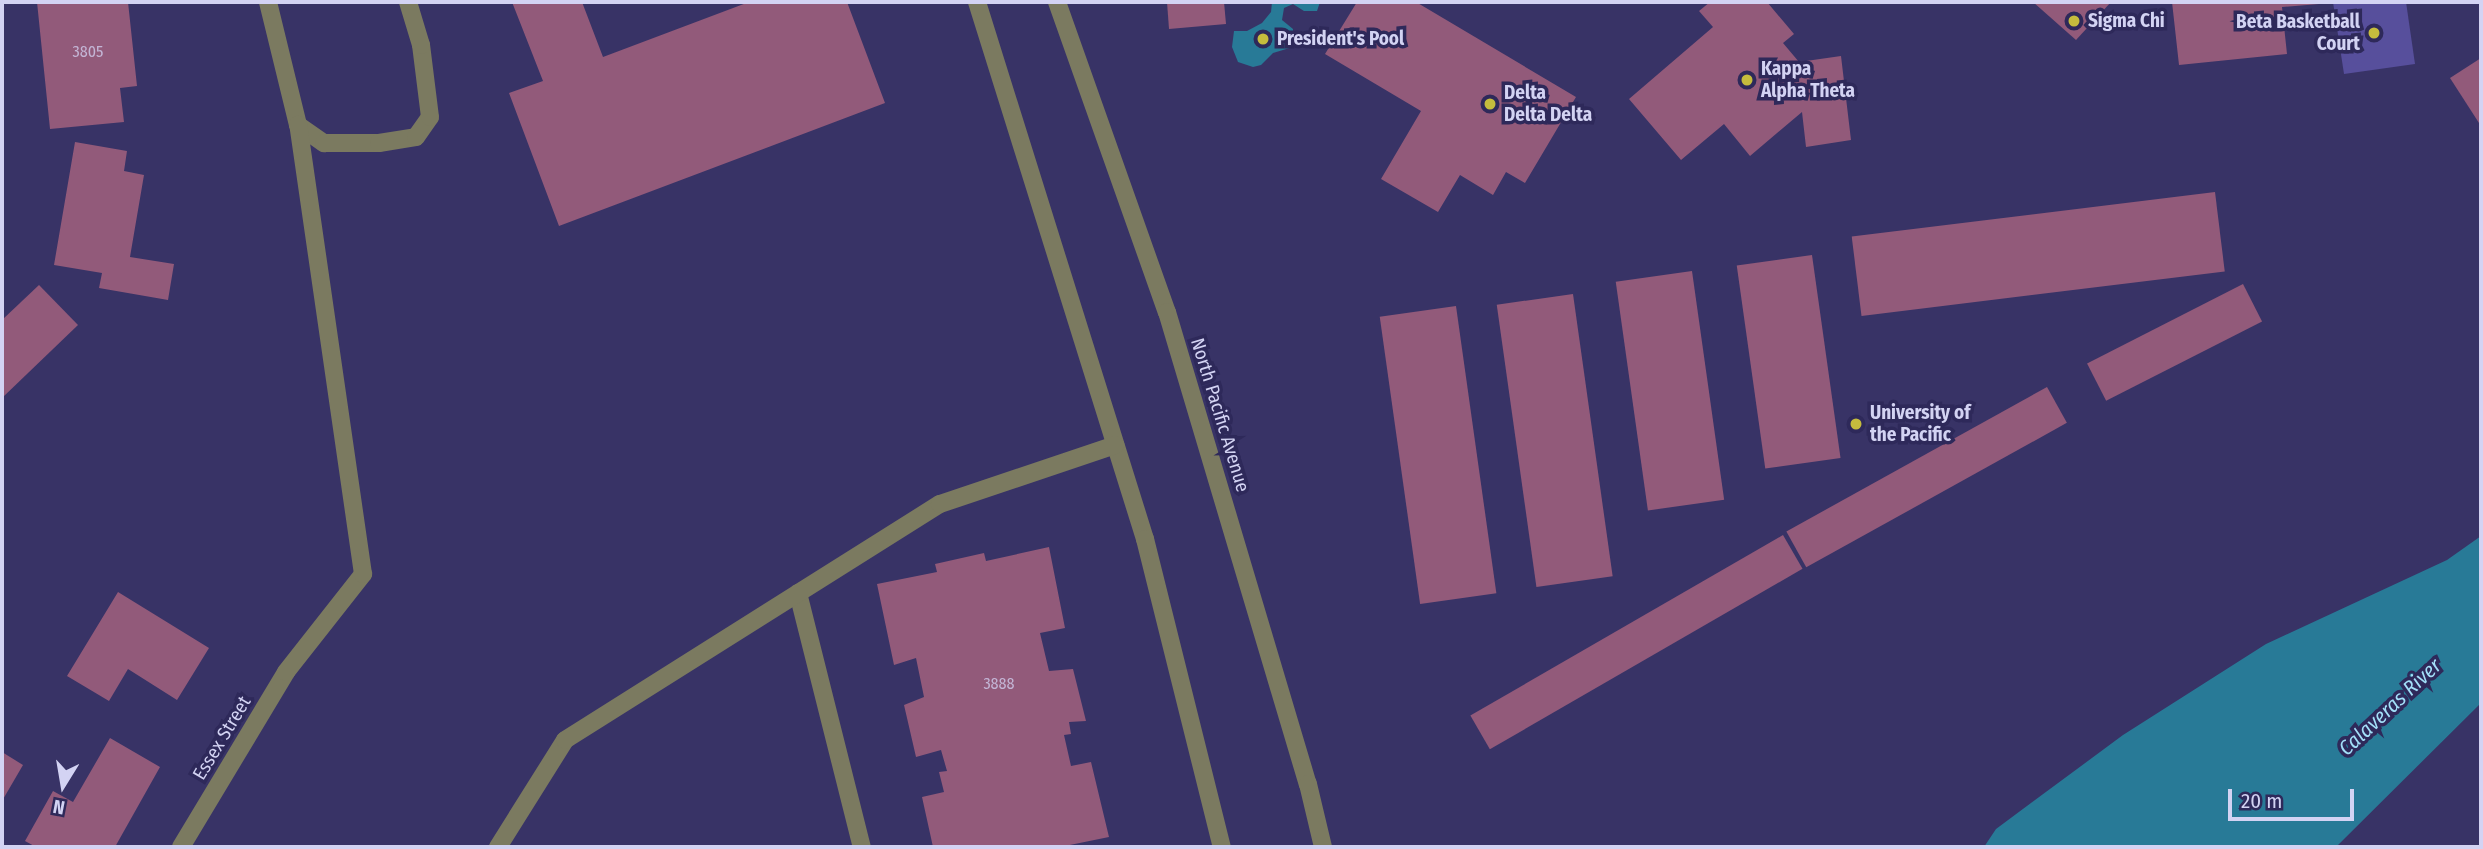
<!DOCTYPE html>
<html>
<head>
<meta charset="utf-8">
<style>
	body { margin:0 }
	#map { position:relative; width:2483px; height:849px; overflow:hidden; background:#383366; font-family:"Fira Sans Condensed",sans-serif }
	div>[style] { position:absolute }
	[style*='--x'] { left:calc(var(--x)*1px); top:calc(var(--y)*1px); width:calc(var(--w)*1px); rotate:calc(var(--a)*1deg) }
	.green>* { inset:0; background:#574f9c }
	.water>* { inset:0; background:#287a97 }
	.building>* { inset:0; background:#925a7a; transform-origin:0 0 }
	.minor>* { height:18px; margin:-9px; padding:0 9px; transform-origin:9px; border-radius:9px; background:#7b7a60 }
	.dots>* { width:19px; height:19px; translate:-50% -50%; box-sizing:border-box; border:4px solid #2e295a; border-radius:50% }
	span { translate:-50% -50%; white-space:nowrap; text-align:center; line-height:1.15; -webkit-text-stroke:7px #2e295a; paint-order:stroke }
	.number-label { font-size:16px; color:#c3b5d5 }
	.number-label span { -webkit-text-stroke-width:0 }
	.poi-label { font-size:19px; color:#d3d3f3; font-weight:700 }
	.left { translate:0 -50%; text-align:left }
	.right { translate:-100% -50%; text-align:right }
	.street-label { font-size:19px; color:#d3d3f3 }
	.water-label { font-size:21px; color:#a2dff8; font-style:italic }
	.frame { position:absolute; inset:0; border:4px solid #d3d3f3; pointer-events:none }
	.north { position:absolute; left:28px; top:751px; width:70px; height:70px; -webkit-text-stroke:5px #2e295a; paint-order:stroke; rotate:191deg; font-size:19px; font-weight:700; line-height:28px; text-align:center; color:#d3d3f3 }
	.north::after { content:''; display:block; margin:auto; width:24px; height:32px; background:#d3d3f3; clip-path:polygon(50% 0,100% 100%,50% 72%,0 100%) }
	.scale { position:absolute; left:2228px; top:789px; width:126px; height:32px; box-sizing:border-box; border:4px solid #d3d3f3; border-top:0; padding-left:9px; font-size:21px; line-height:24px; white-space:nowrap; color:#d3d3f3; -webkit-text-stroke:5px #2e295a; paint-order:stroke }
</style>
</head>
<body>
<div id="map">
	<div class="green">
		<i style="clip-path:polygon(2333px 2px,2406px 2px,2415px 64px,2344px 74px)"></i>
	</div>
	<div class="water">
		<i style="clip-path:polygon(1272px 2px,1320px 2px,1317px 11px,1304px 11px,1293px 4px,1284px 8px,1282px 20px,1293px 29px,1293px 47px,1273px 53px,1261px 65px,1253px 67px,1238px 62px,1232px 47px,1234px 31px,1247px 31px,1262px 23px,1271px 12px)"></i>
		<i style="clip-path:polygon(2481px 536px,2481px 703px,2336px 847px,1984px 847px,1996px 829px,2123px 735px,2266px 644px,2447px 560px)"></i>
	</div>
	<div class="building">
		<i style="clip-path:polygon(37px 2px,128px 2px,137px 86px,120px 88px,124px 122px,50px 129px)"></i>
		<i style="clip-path:polygon(512px 2px,582px 2px,603px 57px,749px 2px,847px 2px,885px 103px,559px 226px,509px 93px,543px 81px)"></i>
		<i style="clip-path:polygon(1167px 2px,1224px 2px,1226px 24px,1169px 29px)"></i>
		<i style="clip-path:polygon(1357px 2px,1416px 2px,1576px 97px,1525px 183px,1506px 172px,1493px 195px,1460px 175px,1438px 212px,1381px 179px,1421px 111px,1325px 54px)"></i>
		<i style="clip-path:polygon(1710px 2px,1767px 2px,1794px 34px,1783px 43px,1799px 62px,1841px 56px,1851px 140px,1806px 147px,1802px 112px,1750px 156px,1724px 124px,1681px 160px,1629px 99px,1713px 27px,1699px 11px)"></i>
		<i style="clip-path:polygon(2033px 2px,2111px 2px,2076px 40px)"></i>
		<i style="clip-path:polygon(2172px 2px,2319px 2px,2319px 4px,2282px 7px,2287px 54px,2179px 65px)"></i>
		<i style="clip-path:polygon(2481px 58px,2481px 122px,2479px 123px,2450px 78px)"></i>
		<i style="clip-path:polygon(75px 142px,127px 151px,124px 171px,144px 175px,130px 257px,174px 264px,168px 300px,99px 288px,102px 273px,54px 265px)"></i>
		<i style="left:2215px;top:192px;width:80px;height:366px;rotate:83deg"></i>
		<i style="left:1812px;top:255px;width:205px;height:76px;rotate:82deg"></i>
		<i style="left:1692px;top:271px;width:231px;height:77px;rotate:82deg"></i>
		<i style="left:2243px;top:284px;width:42px;height:175px;rotate:63deg"></i>
		<i style="clip-path:polygon(39px 285px,78px 325px,2px 398px,2px 320px)"></i>
		<i style="left:1573px;top:294px;width:285px;height:77px;rotate:82deg"></i>
		<i style="left:1456px;top:306px;width:290px;height:77px;rotate:82deg"></i>
		<i style="left:2047px;top:387px;width:41px;height:298px;rotate:61deg"></i>
		<i style="left:1783px;top:535px;width:39px;height:361px;rotate:60deg"></i>
		<i style="clip-path:polygon(1049px 547px,1065px 628px,1040px 633px,1049px 671px,1073px 669px,1086px 721px,1069px 722px,1071px 734px,1064px 735px,1071px 766px,1091px 762px,1109px 837px,1060px 847px,933px 847px,922px 797px,944px 792px,939px 772px,947px 771px,941px 750px,916px 757px,904px 705px,924px 697px,916px 658px,894px 665px,877px 584px,937px 572px,935px 564px,984px 553px,986px 561px)"></i>
		<i style="clip-path:polygon(118px 592px,209px 648px,177px 700px,128px 669px,109px 701px,67px 676px)"></i>
		<i style="clip-path:polygon(110px 738px,160px 767px,115px 847px,36px 847px,25px 841px,53px 791px,73px 802px)"></i>
		<i style="clip-path:polygon(2px 752px,23px 765px,2px 801px)"></i>
	</div>
	<div class="minor">
		<i style="--x:268;--y:2;--w:127;--a:76.3"></i>
		<i style="--x:298;--y:125;--w:32;--a:35"></i>
		<i style="--x:324;--y:143;--w:55;--a:0"></i>
		<i style="--x:379;--y:143;--w:37;--a:-9"></i>
		<i style="--x:416;--y:137;--w:24;--a:-55"></i>
		<i style="--x:430;--y:117;--w:73;--a:-97.1"></i>
		<i style="--x:421;--y:45;--w:45;--a:-106.8"></i>
		<i style="--x:977;--y:2;--w:563;--a:72.63"></i>
		<i style="--x:1145;--y:539;--w:317;--a:76"></i>
		<i style="--x:1057;--y:2;--w:329;--a:70.5"></i>
		<i style="--x:1167;--y:312;--w:493;--a:73.4"></i>
		<i style="--x:1308;--y:784;--w:65;--a:76.6"></i>
		<i style="--x:798;--y:593;--w:262;--a:75.9"></i>
		<i style="--x:181;--y:847;--w:204;--a:-59"></i>
		<i style="--x:286;--y:672;--w:125;--a:-51.8"></i>
		<i style="--x:363;--y:574;--w:454;--a:-98.2"></i>
		<i style="--x:498;--y:847;--w:126;--a:-57.9"></i>
		<i style="--x:565;--y:740;--w:443;--a:-32.2"></i>
		<i style="--x:940;--y:504;--w:185;--a:-18.6"></i>
	</div>
	<div class="dots">
		<i style="left:2074px;top:21px;background:#c5bc3d"></i>
		<i style="left:2374px;top:33px;background:#c5bc3d"></i>
		<i style="left:1263px;top:39px;background:#c5bc3d"></i>
		<i style="left:1747px;top:80px;background:#c5bc3d"></i>
		<i style="left:1490px;top:104px;background:#c5bc3d"></i>
		<i style="left:1856px;top:424px;background:#c5bc3d"></i>
	</div>
	<div class="number-label">
		<span style="left:88px;top:52px">3805</span>
		<span style="left:999px;top:684px">3888</span>
	</div>
	<div class="poi-label">
		<span class="left" style="left:2088px;top:21px">Sigma Chi</span>
		<span class="right" style="left:2360px;top:33px">Beta Basketball<br>Court</span>
		<span class="left" style="left:1277px;top:39px">President's Pool</span>
		<span class="left" style="left:1761px;top:80px">Kappa<br>Alpha Theta</span>
		<span class="left" style="left:1504px;top:104px">Delta<br>Delta Delta</span>
		<span class="left" style="left:1870px;top:424px">University of<br>the Pacific</span>
	</div>
	<div class="street-label">
		<span style="left:1220px;top:415px;rotate:73deg">North Pacific Avenue</span>
		<span style="left:222px;top:738px;rotate:-59deg">Essex Street</span>
	</div>
	<div class="water-label">
		<span style="left:2390px;top:707px;rotate:-43deg">Calaveras River</span>
	</div>
	<div class="frame"></div>
	<div class="north">N</div>
	<div class="scale">20 m</div>
</div>
</body>
</html>
